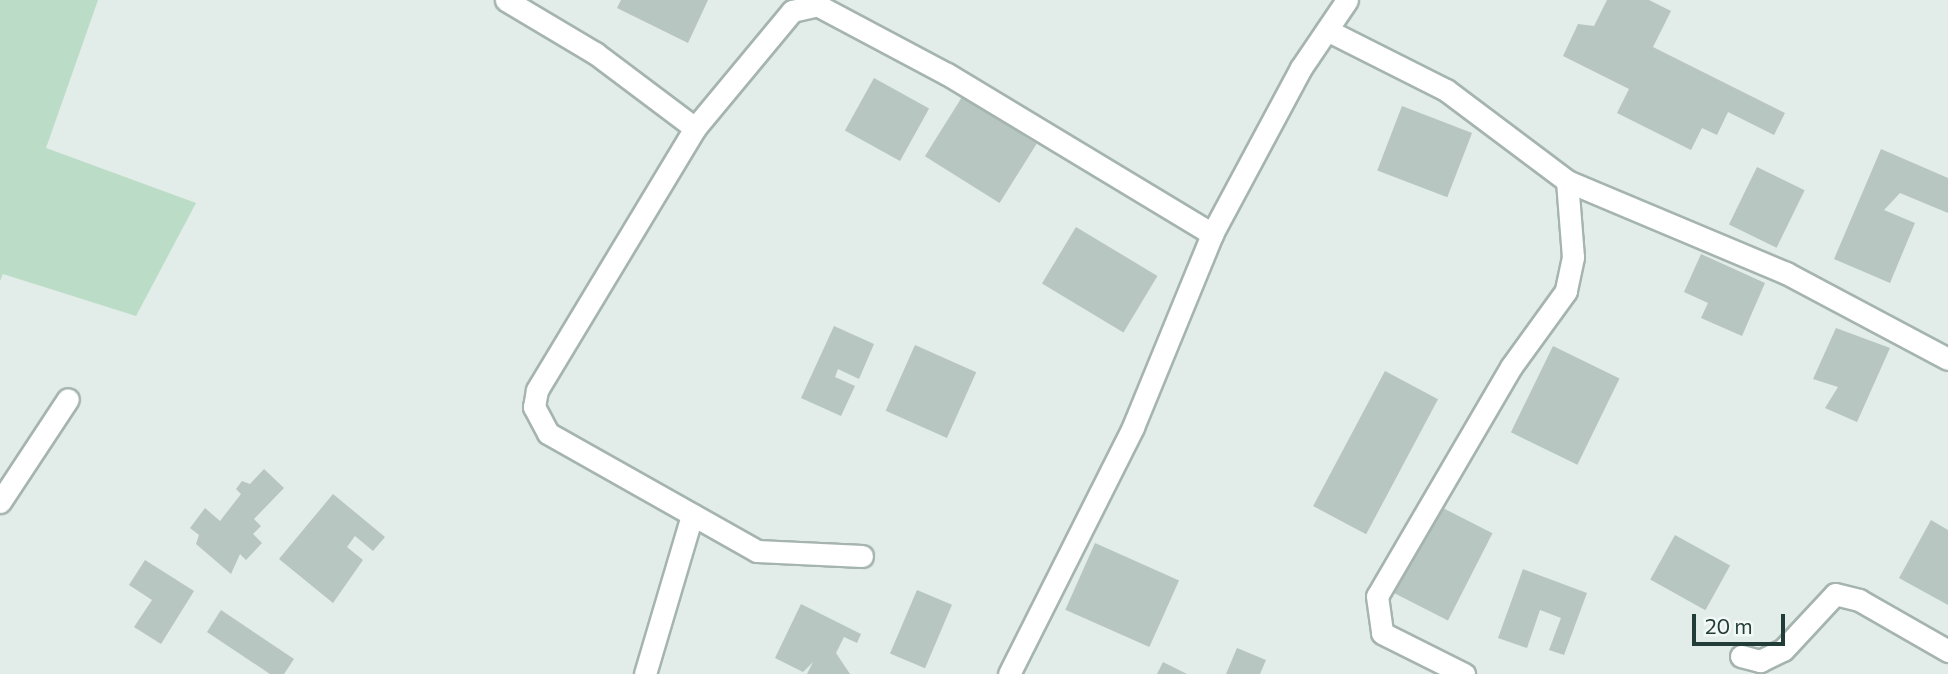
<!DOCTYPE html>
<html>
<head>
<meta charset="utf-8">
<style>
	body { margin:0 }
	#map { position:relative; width:1948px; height:674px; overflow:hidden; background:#e2ece8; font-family:Commissioner,sans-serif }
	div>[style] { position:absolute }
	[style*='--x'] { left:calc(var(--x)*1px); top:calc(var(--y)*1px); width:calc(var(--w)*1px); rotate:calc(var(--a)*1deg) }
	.green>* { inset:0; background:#bbdcc6 }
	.building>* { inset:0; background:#b7c6c1; transform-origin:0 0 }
	.roads { filter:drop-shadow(2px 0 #a5b4af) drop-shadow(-2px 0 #a5b4af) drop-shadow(0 2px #a5b4af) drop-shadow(0 -2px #a5b4af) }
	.minor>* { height:21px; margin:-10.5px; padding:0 10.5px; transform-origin:10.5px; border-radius:10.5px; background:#fff }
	span { translate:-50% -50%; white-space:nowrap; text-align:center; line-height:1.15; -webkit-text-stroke:7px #f2f8f5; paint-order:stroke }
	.scale { position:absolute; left:1692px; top:614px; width:93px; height:32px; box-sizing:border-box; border:4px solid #223c37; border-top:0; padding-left:9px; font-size:21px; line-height:24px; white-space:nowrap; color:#223c37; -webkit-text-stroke:5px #f2f8f5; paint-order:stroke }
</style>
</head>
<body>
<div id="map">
	<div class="green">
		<i style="clip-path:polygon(0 0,98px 0,46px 148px,196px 203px,136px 316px,3px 274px,0 281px)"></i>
	</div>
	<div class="building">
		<i style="clip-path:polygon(621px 0,708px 0,688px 43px,617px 8px)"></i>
		<i style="clip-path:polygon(1607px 0,1649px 0,1671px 11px,1653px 47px,1785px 113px,1774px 135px,1728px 112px,1717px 135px,1702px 128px,1691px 150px,1617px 113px,1629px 89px,1563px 56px,1578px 24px,1594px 26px)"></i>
		<i style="left:874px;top:78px;width:63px;height:60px;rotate:29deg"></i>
		<i style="left:962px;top:97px;width:88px;height:70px;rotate:32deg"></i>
		<i style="left:1402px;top:106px;width:75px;height:69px;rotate:21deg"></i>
		<i style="clip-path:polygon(1881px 149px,1948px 178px,1948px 213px,1900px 193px,1884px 210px,1915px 223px,1890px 283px,1834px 259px)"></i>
		<i style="left:1757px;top:167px;width:53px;height:64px;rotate:26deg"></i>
		<i style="left:1076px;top:227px;width:95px;height:66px;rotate:31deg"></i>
		<i style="clip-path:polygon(1701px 254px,1765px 283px,1742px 336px,1701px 318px,1708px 303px,1684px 292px)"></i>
		<i style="clip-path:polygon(834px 326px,874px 344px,859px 379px,838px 369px,835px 377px,855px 386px,841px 416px,801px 398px)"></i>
		<i style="clip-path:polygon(1836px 328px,1890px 348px,1857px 422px,1825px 408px,1838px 387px,1813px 379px)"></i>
		<i style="left:915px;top:345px;width:67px;height:72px;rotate:24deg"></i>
		<i style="left:1553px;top:346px;width:74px;height:96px;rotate:26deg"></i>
		<i style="left:1385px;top:371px;width:60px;height:153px;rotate:28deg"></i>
		<i style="clip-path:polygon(264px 469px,284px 488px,254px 519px,261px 526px,253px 534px,262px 543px,246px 560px,240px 554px,231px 574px,196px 544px,199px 535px,190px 528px,205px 508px,220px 521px,241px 494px,236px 489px,242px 481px,250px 484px)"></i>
		<i style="clip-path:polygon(333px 494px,385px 537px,373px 551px,355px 536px,347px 547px,363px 560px,333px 603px,279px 559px)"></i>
		<i style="left:1439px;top:506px;width:60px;height:98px;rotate:27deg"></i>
		<i style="clip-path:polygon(1931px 520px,1948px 530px,1948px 605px,1899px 578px)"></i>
		<i style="left:1675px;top:535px;width:63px;height:51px;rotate:29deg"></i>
		<i style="left:1095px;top:543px;width:92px;height:73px;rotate:24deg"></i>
		<i style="clip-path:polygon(145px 560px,194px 591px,161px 644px,134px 627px,152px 600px,129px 585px)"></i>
		<i style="clip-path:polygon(1523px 569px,1587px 593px,1564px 655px,1549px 650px,1561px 618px,1540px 610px,1527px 648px,1498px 638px)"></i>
		<i style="left:917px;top:590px;width:38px;height:69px;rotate:23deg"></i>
		<i style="clip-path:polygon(801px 604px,861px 634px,857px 643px,844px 637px,836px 653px,850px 674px,807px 674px,813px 662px,803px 672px,775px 658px)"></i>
		<i style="clip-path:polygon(221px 610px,294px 659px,284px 674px,270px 674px,207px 632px)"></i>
		<i style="clip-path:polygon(1237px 648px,1266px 660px,1260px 674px,1226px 674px)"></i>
		<i style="clip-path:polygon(1163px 662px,1187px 674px,1157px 674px)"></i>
	</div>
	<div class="roads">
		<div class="minor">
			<i style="--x:506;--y:0;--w:104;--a:30.8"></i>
			<i style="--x:595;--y:53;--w:125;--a:36.9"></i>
			<i style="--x:1327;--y:30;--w:133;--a:26.8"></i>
			<i style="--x:1446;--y:90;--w:151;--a:36.9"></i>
			<i style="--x:1567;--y:181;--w:76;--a:85.5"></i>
			<i style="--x:1573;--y:257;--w:35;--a:102"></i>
			<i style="--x:1566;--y:291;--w:94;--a:125.9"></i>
			<i style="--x:1511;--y:367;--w:265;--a:120.3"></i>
			<i style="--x:1377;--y:596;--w:37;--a:82"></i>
			<i style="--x:1382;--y:633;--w:92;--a:26.6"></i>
			<i style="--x:1567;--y:181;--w:238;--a:22.8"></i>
			<i style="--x:1786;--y:273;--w:183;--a:28"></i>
			<i style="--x:0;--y:502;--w:123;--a:-56.6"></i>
			<i style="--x:862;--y:556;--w:105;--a:-177.3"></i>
			<i style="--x:757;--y:551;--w:240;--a:-150.6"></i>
			<i style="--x:548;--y:433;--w:30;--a:-118"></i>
			<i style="--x:534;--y:407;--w:17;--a:-80"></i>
			<i style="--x:537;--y:390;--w:306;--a:-58.9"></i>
			<i style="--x:695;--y:128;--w:152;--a:-50.3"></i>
			<i style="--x:792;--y:11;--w:26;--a:-13"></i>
			<i style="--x:817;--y:5;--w:147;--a:28"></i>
			<i style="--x:947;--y:74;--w:310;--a:31.1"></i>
			<i style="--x:1741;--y:656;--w:20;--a:15"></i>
			<i style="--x:1760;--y:661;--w:25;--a:-26"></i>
			<i style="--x:1783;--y:650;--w:76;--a:-47.1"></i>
			<i style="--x:1835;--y:594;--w:25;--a:14"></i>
			<i style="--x:1859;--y:600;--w:103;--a:29.8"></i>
			<i style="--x:645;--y:674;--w:166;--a:-73.5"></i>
			<i style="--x:1009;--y:674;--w:276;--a:-63.3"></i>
			<i style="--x:1133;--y:427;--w:209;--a:-67.7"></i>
			<i style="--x:1212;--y:234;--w:188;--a:-61.8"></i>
			<i style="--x:1301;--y:68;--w:82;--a:-55.9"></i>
		</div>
	</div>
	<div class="scale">20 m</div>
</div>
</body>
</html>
